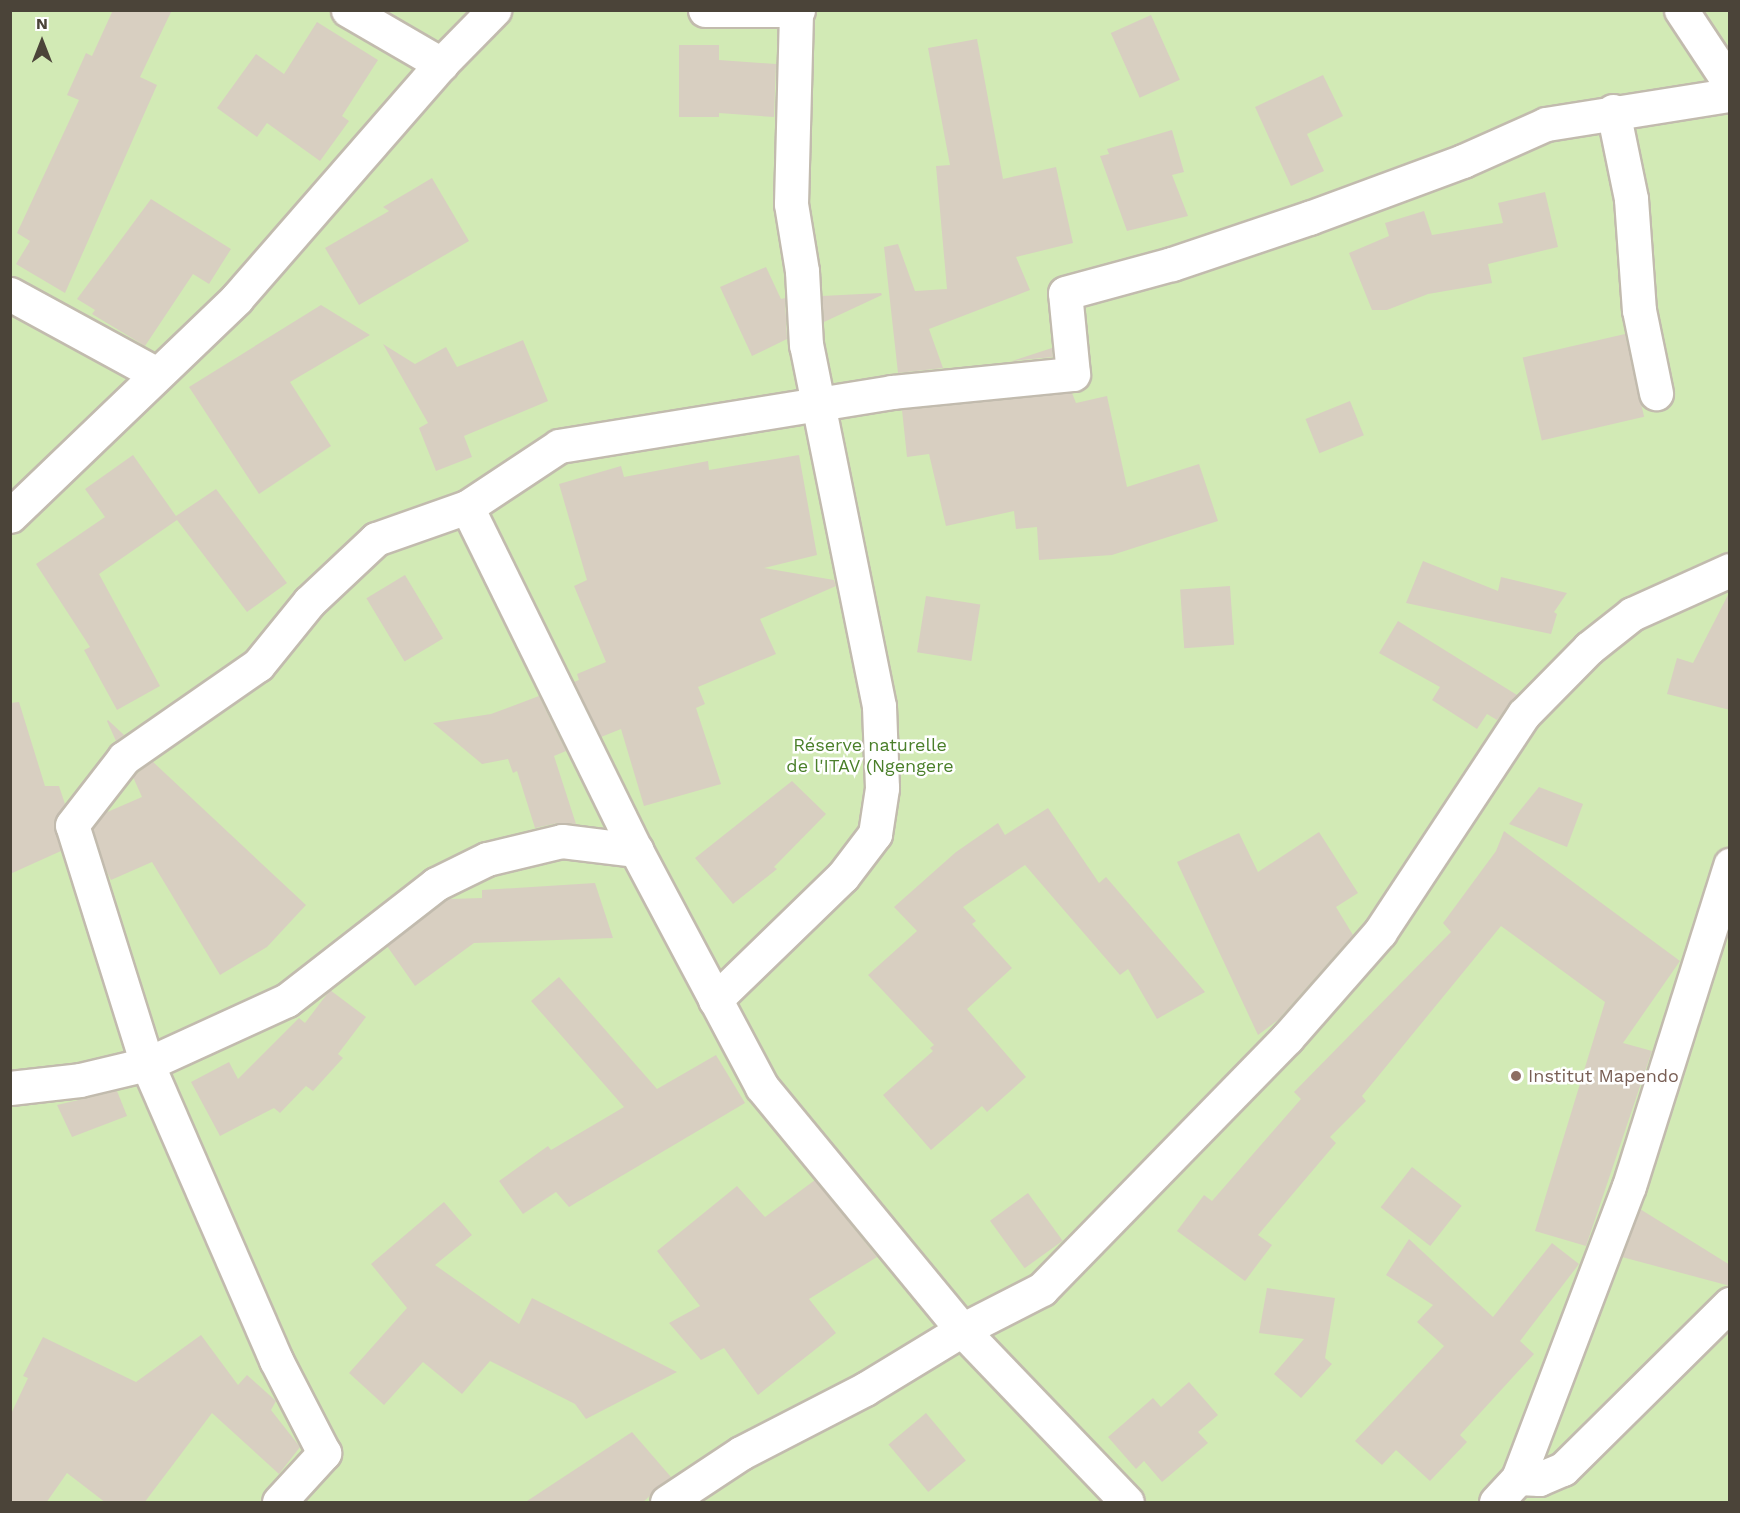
<!DOCTYPE html>
<html>
<head>
<meta charset="utf-8">
<style>
	body { margin:0 }
	#map { position:relative; width:1740px; height:1513px; overflow:hidden; background:#f6f3ec; font-family:"Work Sans",sans-serif }
	div>[style] { position:absolute }
	[style*='--x'] { left:calc(var(--x)*1px); top:calc(var(--y)*1px); width:calc(var(--w)*1px); rotate:calc(var(--a)*1deg) }
	.green>* { inset:0; background:#d2eab5; transform-origin:0 0 }
	.building>* { inset:0; background:#d8cfc1; transform-origin:0 0 }
	.roads { filter:drop-shadow(2px 0 #c2bbae) drop-shadow(-2px 0 #c2bbae) drop-shadow(0 2px #c2bbae) drop-shadow(0 -2px #c2bbae) }
	.minor>* { height:33px; margin:-16.5px; padding:0 16.5px; transform-origin:16.5px; border-radius:16.5px; background:#fff }
	.dots>* { width:16px; height:16px; translate:-50% -50%; box-sizing:border-box; border:3px solid #fff; border-radius:50% }
	span { translate:-50% -50%; white-space:nowrap; text-align:center; line-height:1.15; -webkit-text-stroke:5px #fff; paint-order:stroke }
	.park-label { font-size:18px; color:#4a7f2a }
	.education-label { font-size:18px; color:#785e54 }
	.left { translate:0 -50%; text-align:left }
	.frame { position:absolute; inset:0; border:12px solid #4b4439; pointer-events:none }
	.north { position:absolute; left:12px; top:12px; width:60px; height:60px; -webkit-text-stroke:4px #fff; paint-order:stroke; rotate:0deg; font-size:16px; font-weight:700; line-height:24px; text-align:center; color:#4b4439 }
	.north::after { content:''; display:block; margin:auto; width:21px; height:27px; background:#4b4439; clip-path:polygon(50% 0,100% 100%,50% 72%,0 100%) }
</style>
</head>
<body>
<div id="map">
	<div class="green">
		<i style="left:11px;top:11px;width:1718px;height:1491px"></i>
	</div>
	<div class="building">
		<i style="clip-path:polygon(113px 10px,172px 10px,140px 77px,157px 85px,65px 293px,16px 264px,30px 241px,17px 233px,79px 100px,67px 95px,86px 53px,92px 56px)"></i>
		<i style="left:1151px;top:15px;width:71px;height:44px;rotate:66deg"></i>
		<i style="clip-path:polygon(317px 22px,378px 60px,342px 116px,349px 121px,320px 161px,267px 123px,257px 137px,217px 108px,256px 54px,284px 74px)"></i>
		<i style="clip-path:polygon(977px 39px,1003px 179px,1056px 167px,1073px 243px,1016px 257px,1030px 290px,929px 329px,943px 368px,898px 373px,884px 247px,898px 244px,915px 291px,947px 289px,936px 166px,950px 165px,928px 48px)"></i>
		<i style="clip-path:polygon(679px 45px,719px 45px,719px 60px,776px 64px,774px 117px,719px 113px,719px 117px,679px 117px)"></i>
		<i style="clip-path:polygon(1323px 75px,1343px 116px,1307px 134px,1324px 171px,1291px 186px,1255px 107px)"></i>
		<i style="clip-path:polygon(1172px 130px,1184px 172px,1172px 175px,1188px 216px,1127px 231px,1100px 156px,1109px 154px,1107px 149px)"></i>
		<i style="clip-path:polygon(432px 178px,469px 241px,359px 305px,325px 248px,389px 211px,383px 207px)"></i>
		<i style="clip-path:polygon(1545px 192px,1558px 247px,1488px 264px,1492px 283px,1428px 294px,1387px 310px,1372px 310px,1349px 253px,1389px 236px,1385px 223px,1424px 211px,1432px 235px,1503px 223px,1498px 203px)"></i>
		<i style="clip-path:polygon(151px 199px,231px 249px,209px 284px,193px 274px,145px 346px,92px 314px,95px 310px,77px 299px)"></i>
		<i style="clip-path:polygon(766px 267px,781px 299px,785px 298px,787px 339px,752px 356px,720px 287px)"></i>
		<i style="clip-path:polygon(881px 293px,882px 295px,824px 322px,822px 296px)"></i>
		<i style="clip-path:polygon(321px 305px,370px 335px,290px 382px,331px 446px,259px 494px,189px 387px)"></i>
		<i style="left:1625px;top:334px;width:85px;height:105px;rotate:77deg"></i>
		<i style="clip-path:polygon(523px 340px,548px 401px,464px 436px,472px 457px,436px 471px,419px 428px,428px 423px,383px 344px,415px 364px,446px 347px,457px 367px)"></i>
		<i style="clip-path:polygon(1052px 348px,1053px 357px,1012px 361px)"></i>
		<i style="clip-path:polygon(1072px 393px,1076px 403px,1107px 396px,1127px 487px,1199px 464px,1218px 521px,1112px 555px,1039px 560px,1037px 527px,1016px 529px,1014px 511px,946px 526px,929px 454px,907px 457px,902px 410px)"></i>
		<i style="left:1350px;top:401px;width:37px;height:48px;rotate:68deg"></i>
		<i style="clip-path:polygon(133px 455px,176px 516px,216px 489px,287px 583px,247px 612px,177px 520px,99px 574px,160px 686px,117px 710px,84px 650px,90px 647px,36px 564px,105px 517px,85px 489px)"></i>
		<i style="clip-path:polygon(799px 455px,817px 555px,764px 568px,834px 580px,836px 586px,760px 619px,776px 654px,698px 687px,705px 704px,696px 708px,721px 784px,644px 806px,621px 729px,601px 737px,574px 682px,579px 680px,577px 674px,606px 662px,574px 586px,587px 580px,559px 484px,621px 466px,624px 477px,708px 461px,709px 470px)"></i>
		<i style="clip-path:polygon(1423px 561px,1498px 591px,1501px 577px,1567px 593px,1554px 612px,1557px 614px,1551px 634px,1406px 603px)"></i>
		<i style="left:405px;top:575px;width:74px;height:45px;rotate:59deg"></i>
		<i style="left:1230px;top:586px;width:59px;height:50px;rotate:86deg"></i>
		<i style="clip-path:polygon(1730px 591px,1730px 710px,1667px 694px,1677px 658px,1693px 663px)"></i>
		<i style="left:926px;top:596px;width:55px;height:57px;rotate:9deg"></i>
		<i style="clip-path:polygon(1398px 621px,1517px 695px,1497px 720px,1487px 714px,1477px 729px,1432px 700px,1440px 687px,1379px 653px)"></i>
		<i style="clip-path:polygon(539px 696px,566px 751px,554px 756px,576px 824px,558px 823px,535px 828px,517px 771px,513px 773px,508px 759px,482px 764px,433px 723px,491px 714px)"></i>
		<i style="clip-path:polygon(19px 702px,45px 786px,59px 786px,65px 804px,54px 822px,61px 851px,10px 874px,10px 703px)"></i>
		<i style="clip-path:polygon(108px 720px,124px 735px,116px 741px,107px 721px)"></i>
		<i style="clip-path:polygon(152px 761px,306px 905px,267px 947px,220px 975px,152px 862px,111px 880px,105px 868px,93px 829px,105px 813px,142px 797px,133px 777px)"></i>
		<i style="clip-path:polygon(792px 781px,826px 814px,774px 867px,777px 869px,733px 904px,695px 858px)"></i>
		<i style="clip-path:polygon(1539px 787px,1583px 804px,1567px 847px,1509px 824px)"></i>
		<i style="clip-path:polygon(1048px 808px,1099px 883px,1106px 877px,1205px 992px,1157px 1019px,1128px 969px,1120px 975px,1025px 865px,963px 907px,976px 921px,972px 924px,1012px 968px,967px 1009px,1026px 1077px,987px 1112px,982px 1106px,931px 1150px,883px 1095px,933px 1051px,930px 1048px,934px 1045px,868px 975px,917px 931px,894px 907px,956px 852px,998px 823px,1005px 835px)"></i>
		<i style="clip-path:polygon(1504px 831px,1680px 961px,1623px 1043px,1652px 1051px,1586px 1246px,1535px 1231px,1605px 1002px,1501px 926px,1362px 1096px,1366px 1101px,1330px 1137px,1336px 1143px,1258px 1235px,1272px 1245px,1245px 1281px,1177px 1231px,1204px 1195px,1212px 1201px,1301px 1099px,1294px 1092px,1451px 932px,1443px 923px,1496px 851px)"></i>
		<i style="clip-path:polygon(1319px 832px,1358px 893px,1336px 907px,1353px 935px,1278px 1020px,1258px 1035px,1177px 862px,1239px 833px,1258px 872px)"></i>
		<i style="clip-path:polygon(595px 883px,613px 938px,474px 943px,415px 986px,387px 946px,449px 899px,482px 898px,482px 890px)"></i>
		<i style="clip-path:polygon(559px 977px,657px 1089px,716px 1055px,745px 1103px,569px 1207px,556px 1192px,523px 1214px,499px 1181px,548px 1146px,551px 1150px,624px 1107px,531px 1001px)"></i>
		<i style="clip-path:polygon(330px 990px,366px 1017px,338px 1054px,343px 1058px,313px 1091px,306px 1086px,280px 1113px,274px 1108px,220px 1136px,191px 1082px,229px 1062px,238px 1079px,299px 1018px,305px 1023px)"></i>
		<i style="clip-path:polygon(117px 1091px,127px 1116px,72px 1137px,57px 1105px)"></i>
		<i style="left:1412px;top:1167px;width:63px;height:51px;rotate:38deg"></i>
		<i style="clip-path:polygon(815px 1180px,877px 1257px,809px 1299px,836px 1333px,758px 1395px,724px 1348px,701px 1360px,669px 1323px,700px 1306px,657px 1251px,737px 1186px,765px 1217px)"></i>
		<i style="left:1028px;top:1193px;width:59px;height:47px;rotate:54deg"></i>
		<i style="clip-path:polygon(444px 1202px,472px 1235px,435px 1265px,519px 1324px,532px 1298px,677px 1372px,586px 1419px,575px 1404px,490px 1361px,462px 1394px,423px 1362px,384px 1405px,349px 1373px,407px 1308px,371px 1264px)"></i>
		<i style="clip-path:polygon(1640px 1209px,1730px 1265px,1730px 1286px,1622px 1257px)"></i>
		<i style="clip-path:polygon(1409px 1239px,1493px 1317px,1552px 1243px,1579px 1264px,1520px 1341px,1534px 1354px,1460px 1435px,1467px 1442px,1430px 1481px,1396px 1450px,1382px 1465px,1355px 1441px,1444px 1346px,1417px 1322px,1433px 1305px,1386px 1275px)"></i>
		<i style="clip-path:polygon(1267px 1288px,1335px 1298px,1325px 1358px,1332px 1364px,1301px 1398px,1274px 1374px,1304px 1339px,1259px 1333px)"></i>
		<i style="clip-path:polygon(201px 1335px,238px 1385px,247px 1375px,276px 1401px,271px 1410px,300px 1447px,279px 1474px,212px 1413px,144px 1503px,106px 1503px,67px 1473px,46px 1503px,10px 1503px,10px 1416px,28px 1378px,23px 1376px,43px 1337px,136px 1382px)"></i>
		<i style="clip-path:polygon(1189px 1382px,1218px 1415px,1198px 1432px,1208px 1443px,1162px 1482px,1144px 1461px,1136px 1469px,1108px 1437px,1153px 1398px,1161px 1407px)"></i>
		<i style="left:926px;top:1413px;width:62px;height:49px;rotate:50deg"></i>
		<i style="clip-path:polygon(632px 1432px,671px 1477px,642px 1503px,524px 1503px)"></i>
	</div>
	<div class="roads">
		<div class="minor">
			<i style="--x:348;--y:10;--w:108;--a:30.1"></i>
			<i style="--x:705;--y:10;--w:93;--a:0"></i>
			<i style="--x:1681;--y:10;--w:89;--a:56.5"></i>
			<i style="--x:1613;--y:111;--w:90;--a:78.4"></i>
			<i style="--x:1631;--y:199;--w:111;--a:85.9"></i>
			<i style="--x:1639;--y:310;--w:85;--a:78.4"></i>
			<i style="--x:10;--y:294;--w:165;--a:28.6"></i>
			<i style="--x:467;--y:507;--w:382;--a:63.8"></i>
			<i style="--x:10;--y:516;--w:315;--a:-43.8"></i>
			<i style="--x:237;--y:298;--w:310;--a:-48.9"></i>
			<i style="--x:441;--y:64;--w:76;--a:-45.5"></i>
			<i style="--x:715;--y:1000;--w:178;--a:-44.1"></i>
			<i style="--x:843;--y:876;--w:53;--a:-52.7"></i>
			<i style="--x:875;--y:834;--w:47;--a:-81.3"></i>
			<i style="--x:882;--y:788;--w:82;--a:-92.1"></i>
			<i style="--x:879;--y:706;--w:368;--a:-101.4"></i>
			<i style="--x:806;--y:345;--w:74;--a:-93.1"></i>
			<i style="--x:802;--y:271;--w:68;--a:-99.3"></i>
			<i style="--x:791;--y:204;--w:193;--a:-88.5"></i>
			<i style="--x:10;--y:1088;--w:70;--a:-6.5"></i>
			<i style="--x:80;--y:1080;--w:69;--a:-13.4"></i>
			<i style="--x:147;--y:1064;--w:154;--a:-24.6"></i>
			<i style="--x:287;--y:1000;--w:189;--a:-37.9"></i>
			<i style="--x:436;--y:884;--w:57;--a:-26.1"></i>
			<i style="--x:487;--y:859;--w:77;--a:-13.5"></i>
			<i style="--x:562;--y:841;--w:75;--a:6.9"></i>
			<i style="--x:636;--y:850;--w:268;--a:62"></i>
			<i style="--x:762;--y:1087;--w:315;--a:50.5"></i>
			<i style="--x:962;--y:1330;--w:238;--a:46.2"></i>
			<i style="--x:1518;--y:1478;--w:21;--a:3"></i>
			<i style="--x:1539;--y:1479;--w:26;--a:-23"></i>
			<i style="--x:1563;--y:1469;--w:235;--a:-44.7"></i>
			<i style="--x:279;--y:1502;--w:67;--a:-47.4"></i>
			<i style="--x:324;--y:1453;--w:105;--a:-117.3"></i>
			<i style="--x:276;--y:1360;--w:323;--a:-113.5"></i>
			<i style="--x:147;--y:1064;--w:250;--a:-107.4"></i>
			<i style="--x:72;--y:825;--w:85;--a:-52.2"></i>
			<i style="--x:124;--y:758;--w:163;--a:-34.8"></i>
			<i style="--x:258;--y:665;--w:81;--a:-51"></i>
			<i style="--x:309;--y:602;--w:92;--a:-43.2"></i>
			<i style="--x:376;--y:539;--w:96;--a:-19.4"></i>
			<i style="--x:467;--y:507;--w:110;--a:-33.5"></i>
			<i style="--x:559;--y:446;--w:337;--a:-9.2"></i>
			<i style="--x:892;--y:392;--w:182;--a:-5.7"></i>
			<i style="--x:1073;--y:374;--w:81;--a:-95.6"></i>
			<i style="--x:1065;--y:293;--w:111;--a:-15.2"></i>
			<i style="--x:1172;--y:264;--w:145;--a:-18.6"></i>
			<i style="--x:1309;--y:218;--w:164;--a:-20.3"></i>
			<i style="--x:1463;--y:161;--w:91;--a:-24"></i>
			<i style="--x:1546;--y:124;--w:186;--a:-9"></i>
			<i style="--x:667;--y:1502;--w:89;--a:-33.5"></i>
			<i style="--x:741;--y:1453;--w:140;--a:-27.3"></i>
			<i style="--x:865;--y:1389;--w:114;--a:-31.3"></i>
			<i style="--x:962;--y:1330;--w:90;--a:-27.1"></i>
			<i style="--x:1042;--y:1289;--w:351;--a:-45.7"></i>
			<i style="--x:1287;--y:1038;--w:141;--a:-48.7"></i>
			<i style="--x:1380;--y:932;--w:261;--a:-56.6"></i>
			<i style="--x:1524;--y:714;--w:93;--a:-45.4"></i>
			<i style="--x:1589;--y:648;--w:55;--a:-38.3"></i>
			<i style="--x:1632;--y:614;--w:107;--a:-24.2"></i>
			<i style="--x:1496;--y:1502;--w:33;--a:-47"></i>
			<i style="--x:1518;--y:1478;--w:312;--a:-69.2"></i>
			<i style="--x:1629;--y:1186;--w:337;--a:-72.5"></i>
		</div>
	</div>
	<div class="dots">
		<i style="left:1516px;top:1076px;background:#8d6e63"></i>
	</div>
	<div class="park-label">
		<span style="left:870px;top:756px">Réserve naturelle<br>de l'ITAV (Ngengere</span>
	</div>
	<div class="education-label">
		<span class="left" style="left:1528px;top:1076px">Institut Mapendo</span>
	</div>
	<div class="frame"></div>
	<div class="north">N</div>
</div>
</body>
</html>
